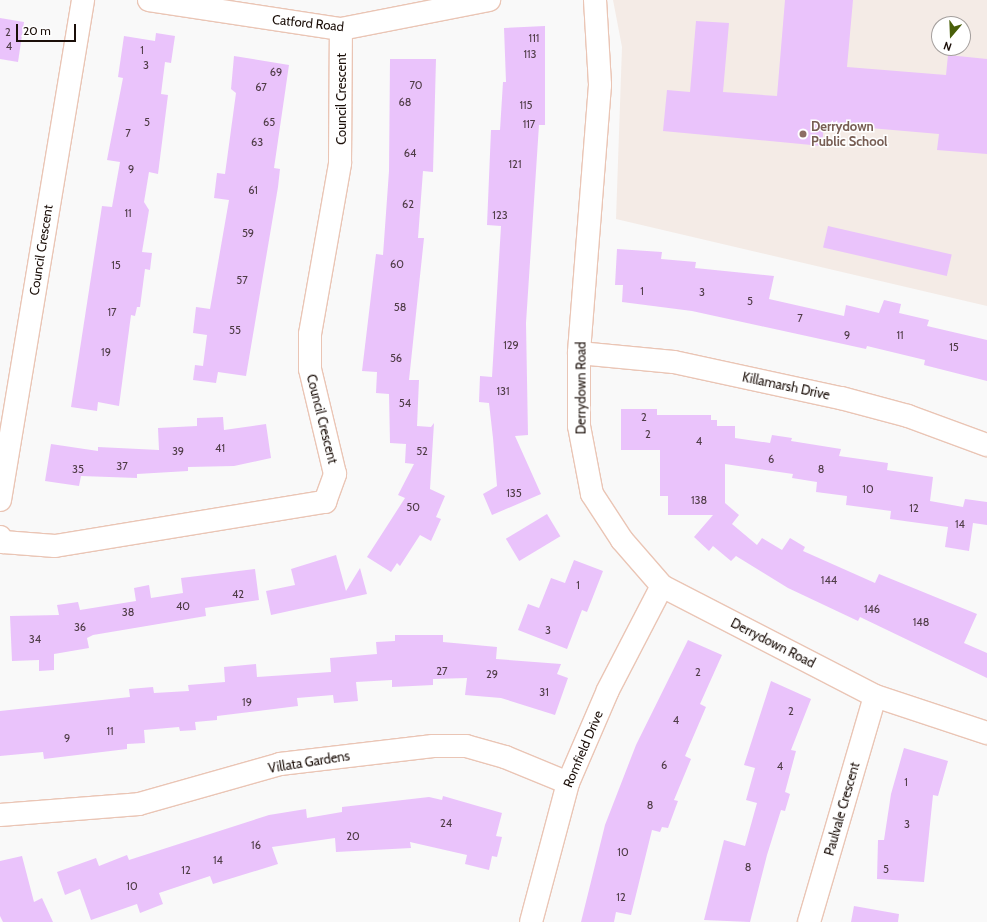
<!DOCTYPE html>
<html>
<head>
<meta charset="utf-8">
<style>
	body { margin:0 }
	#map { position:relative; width:987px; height:922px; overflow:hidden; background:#f9f9f9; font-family:Cabin,sans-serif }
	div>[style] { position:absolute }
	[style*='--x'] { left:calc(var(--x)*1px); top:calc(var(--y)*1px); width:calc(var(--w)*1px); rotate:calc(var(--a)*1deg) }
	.built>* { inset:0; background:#f4ebe6 }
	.building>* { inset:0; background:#eac3fb; transform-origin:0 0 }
	.roads { filter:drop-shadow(1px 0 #eac5b5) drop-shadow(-1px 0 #eac5b5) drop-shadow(0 1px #eac5b5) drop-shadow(0 -1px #eac5b5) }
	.minor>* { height:22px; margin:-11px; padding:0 11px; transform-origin:11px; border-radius:11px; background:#fff }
	.dots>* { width:11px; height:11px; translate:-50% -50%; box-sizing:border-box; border:2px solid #fff; border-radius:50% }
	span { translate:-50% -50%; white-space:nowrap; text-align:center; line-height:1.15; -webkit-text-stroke:3px #fff; paint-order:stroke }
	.number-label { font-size:11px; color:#4f3c46 }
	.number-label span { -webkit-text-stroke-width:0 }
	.street-label { font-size:13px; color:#1b0f09 }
	.education-label { font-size:13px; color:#785e54; font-weight:700 }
	.left { translate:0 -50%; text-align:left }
	.north { position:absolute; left:931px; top:16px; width:40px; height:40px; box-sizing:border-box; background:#fff; border:1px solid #a49f9d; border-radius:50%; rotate:199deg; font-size:11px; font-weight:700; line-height:16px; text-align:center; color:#1b0f09 }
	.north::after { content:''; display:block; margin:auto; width:14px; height:18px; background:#495f09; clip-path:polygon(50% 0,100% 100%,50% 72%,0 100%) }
	.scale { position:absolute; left:16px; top:24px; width:60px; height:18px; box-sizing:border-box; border:2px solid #1b0f09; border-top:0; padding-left:5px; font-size:12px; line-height:14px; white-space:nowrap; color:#1b0f09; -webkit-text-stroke:3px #fff; paint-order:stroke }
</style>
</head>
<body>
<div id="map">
	<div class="built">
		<i style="clip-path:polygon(evenodd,613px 0,987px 0,987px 306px,616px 219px,622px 47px,613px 0,939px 24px,963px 24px,963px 48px,939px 48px,939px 24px)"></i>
	</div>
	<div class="building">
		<i style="clip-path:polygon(785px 0,853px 0,847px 67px,946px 75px,948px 55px,987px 59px,987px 154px,937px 150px,939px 134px,824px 124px,822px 146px,663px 131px,667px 90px,690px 92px,696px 21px,729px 23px,723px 92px,777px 96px)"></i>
		<i style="clip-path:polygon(0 18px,24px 22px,18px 62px,0 59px)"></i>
		<i style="clip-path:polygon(545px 26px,545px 125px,539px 125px,526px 323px,528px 435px,515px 436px,541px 494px,492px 515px,483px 494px,497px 486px,493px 438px,489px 403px,479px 402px,480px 376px,492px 377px,501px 226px,487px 225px,491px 130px,500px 130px,503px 82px,506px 82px,504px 28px)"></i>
		<i style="clip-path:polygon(156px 33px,175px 36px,171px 63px,165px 62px,161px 94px,168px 95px,158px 174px,149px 172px,144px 202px,149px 210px,142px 252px,152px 253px,150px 270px,145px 269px,140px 307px,137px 307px,135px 316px,131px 315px,119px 406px,98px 402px,97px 411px,71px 407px,102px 206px,112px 207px,120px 162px,107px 160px,123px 78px,118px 77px,124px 36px,155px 41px)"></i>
		<i style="clip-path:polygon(234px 56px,289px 65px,274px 168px,280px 169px,278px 187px,246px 376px,218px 372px,216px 383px,193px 380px,195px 365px,203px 366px,207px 335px,193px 333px,196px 307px,210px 309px,229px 200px,214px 198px,217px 173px,225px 174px,236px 93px,231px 89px)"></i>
		<i style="clip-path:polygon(390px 59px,436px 59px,433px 172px,423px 171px,418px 238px,424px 238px,409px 380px,419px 380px,417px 426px,431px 427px,434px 423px,430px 489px,445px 496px,436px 517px,441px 519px,431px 541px,420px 535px,400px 566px,397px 563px,391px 572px,367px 557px,405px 498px,398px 495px,414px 464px,405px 463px,406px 444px,390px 443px,389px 394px,376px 393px,377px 372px,362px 371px,376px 254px,383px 255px,389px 171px)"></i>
		<i style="left:828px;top:226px;width:127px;height:22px;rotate:13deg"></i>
		<i style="clip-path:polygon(617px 249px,662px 252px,661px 259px,696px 262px,695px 268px,774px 276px,769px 299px,844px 316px,846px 305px,879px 313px,884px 300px,901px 304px,899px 313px,929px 320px,927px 326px,987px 340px,987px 381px,924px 365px,925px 360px,867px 346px,866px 349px,692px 311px,622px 302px,623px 285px,615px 285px)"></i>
		<i style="clip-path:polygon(621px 409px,657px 409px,657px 415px,711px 415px,711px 420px,717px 420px,717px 426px,735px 426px,735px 438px,770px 443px,772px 435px,792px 438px,791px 441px,841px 449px,839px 456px,888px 463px,887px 470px,933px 477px,930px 501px,963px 507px,965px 499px,987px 502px,987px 525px,973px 523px,969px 551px,945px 547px,948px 527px,890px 519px,891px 511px,846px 505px,847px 496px,816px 492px,817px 482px,792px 478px,793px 474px,725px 464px,725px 503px,739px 515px,732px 524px,757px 545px,762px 538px,782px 550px,790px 538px,805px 547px,803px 551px,875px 583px,879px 574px,977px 614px,964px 643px,987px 653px,987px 678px,860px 617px,858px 621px,788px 588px,736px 556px,731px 561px,713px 546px,709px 551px,694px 537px,713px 515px,668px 515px,668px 496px,660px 496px,660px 450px,621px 450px)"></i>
		<i style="clip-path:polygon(223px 417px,224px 430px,266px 424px,271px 458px,234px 466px,188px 467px,188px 471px,137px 474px,137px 478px,81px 476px,79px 486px,45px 481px,51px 444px,98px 451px,98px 447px,159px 450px,158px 428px,197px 426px,197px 418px)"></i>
		<i style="left:547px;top:514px;width:26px;height:48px;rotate:59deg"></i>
		<i style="clip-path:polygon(336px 555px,346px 591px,360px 568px,367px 594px,271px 615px,266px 591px,295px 585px,291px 569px)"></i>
		<i style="clip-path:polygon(574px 560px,603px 571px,587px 612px,582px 610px,567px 649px,518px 630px,528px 604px,539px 608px,551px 578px,565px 583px)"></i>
		<i style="clip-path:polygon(255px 569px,259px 600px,205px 608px,206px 616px,93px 635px,87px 638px,89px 648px,54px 654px,54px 670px,39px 671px,39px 660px,12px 661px,10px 616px,59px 615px,57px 605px,78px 602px,80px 610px,136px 601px,134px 588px,149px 585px,151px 598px,183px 593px,181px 578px)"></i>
		<i style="clip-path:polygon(395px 635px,443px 635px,443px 642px,497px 647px,496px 659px,561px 664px,557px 674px,568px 678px,555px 715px,501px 698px,465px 695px,467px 678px,433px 679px,433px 685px,392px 687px,392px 680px,356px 682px,358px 701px,334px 703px,333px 695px,297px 698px,298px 706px,217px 716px,217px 720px,195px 722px,196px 730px,180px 731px,179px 727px,144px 730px,145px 743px,127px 744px,127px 749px,44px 759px,43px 752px,0 756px,0 711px,130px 697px,129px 689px,153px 687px,154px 693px,189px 691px,188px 685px,225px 682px,224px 667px,256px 664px,257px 677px,331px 672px,330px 658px,377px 654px,376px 642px,395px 641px)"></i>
		<i style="clip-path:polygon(688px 640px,722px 655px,700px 704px,706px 707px,685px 756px,691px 759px,674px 800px,678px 801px,668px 828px,662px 827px,660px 832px,652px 830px,631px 915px,616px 912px,614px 922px,581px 922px,605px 825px,636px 745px)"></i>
		<i style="clip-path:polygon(771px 681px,811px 699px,791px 750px,796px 751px,785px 792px,790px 794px,785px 811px,781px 810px,767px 855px,750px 922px,704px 920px,724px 840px,745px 846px,757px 803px,746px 800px,755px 768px,744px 765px)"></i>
		<i style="clip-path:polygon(904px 748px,948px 761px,938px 796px,933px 795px,924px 882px,877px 879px,878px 840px,884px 840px,891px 794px)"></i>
		<i style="clip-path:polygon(443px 796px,502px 813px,496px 836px,502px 837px,497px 857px,492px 856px,489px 870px,465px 864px,467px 855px,410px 842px,411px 848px,336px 852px,335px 838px,272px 847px,278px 864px,213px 884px,210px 876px,159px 893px,163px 904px,140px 913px,137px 904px,91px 920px,80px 889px,65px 895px,57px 872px,96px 858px,99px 866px,127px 855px,129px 860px,269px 815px,306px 809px,307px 818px,342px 812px,342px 807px,429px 797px,442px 800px)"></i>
		<i style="clip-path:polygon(22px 856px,34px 902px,42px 898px,53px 922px,3px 922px,0 916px,0 861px)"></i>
		<i style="clip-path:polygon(854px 906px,899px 914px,898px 922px,851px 922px)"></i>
	</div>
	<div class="roads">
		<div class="minor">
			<i style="--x:149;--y:0;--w:194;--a:8.6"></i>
			<i style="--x:341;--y:29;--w:151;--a:-11.1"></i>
			<i style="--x:595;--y:0;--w:85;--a:86.6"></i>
			<i style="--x:600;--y:85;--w:269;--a:94.5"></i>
			<i style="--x:579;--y:353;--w:73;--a:90"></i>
			<i style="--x:579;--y:426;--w:69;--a:79.2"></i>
			<i style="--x:592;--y:494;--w:55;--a:56.9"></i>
			<i style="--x:622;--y:540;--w:61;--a:49"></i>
			<i style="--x:662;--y:586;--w:240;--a:27.3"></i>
			<i style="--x:875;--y:696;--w:118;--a:18.3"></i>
			<i style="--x:579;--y:353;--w:95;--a:5.4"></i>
			<i style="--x:674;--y:362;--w:171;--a:12.2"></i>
			<i style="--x:841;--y:398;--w:69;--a:15"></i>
			<i style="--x:908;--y:416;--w:84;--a:20.2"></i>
			<i style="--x:0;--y:500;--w:507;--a:-80.57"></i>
			<i style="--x:0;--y:537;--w:6;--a:59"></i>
			<i style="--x:3;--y:542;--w:52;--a:4.4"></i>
			<i style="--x:55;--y:546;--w:274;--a:-9.3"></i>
			<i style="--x:325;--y:502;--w:30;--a:-70"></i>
			<i style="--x:335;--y:474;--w:108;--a:-103.4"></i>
			<i style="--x:310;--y:369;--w:35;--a:-90"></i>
			<i style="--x:310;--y:334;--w:174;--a:-80"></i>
			<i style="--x:340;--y:163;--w:134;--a:-89.6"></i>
			<i style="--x:0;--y:815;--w:139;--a:-4.5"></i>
			<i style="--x:139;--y:804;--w:147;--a:-15.8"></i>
			<i style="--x:280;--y:764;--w:154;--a:-6.7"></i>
			<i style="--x:433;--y:746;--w:33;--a:0"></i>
			<i style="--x:466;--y:746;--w:41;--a:15.8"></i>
			<i style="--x:505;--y:757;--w:68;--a:22.4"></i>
			<i style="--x:531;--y:922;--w:144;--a:-75.1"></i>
			<i style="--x:568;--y:783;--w:101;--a:-66.7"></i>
			<i style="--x:608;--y:690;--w:117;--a:-62.6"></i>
			<i style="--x:809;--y:922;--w:235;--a:-73.7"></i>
		</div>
	</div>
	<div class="dots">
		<i style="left:803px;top:134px;background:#8d6e63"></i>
	</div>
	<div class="number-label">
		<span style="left:8px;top:32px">2</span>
		<span style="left:534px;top:38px">111</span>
		<span style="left:9px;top:46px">4</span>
		<span style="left:142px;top:50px">1</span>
		<span style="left:530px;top:54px">113</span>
		<span style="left:146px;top:65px">3</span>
		<span style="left:276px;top:72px">69</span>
		<span style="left:416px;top:85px">70</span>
		<span style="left:261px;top:87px">67</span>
		<span style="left:405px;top:102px">68</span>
		<span style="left:526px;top:105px">115</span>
		<span style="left:147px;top:122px">5</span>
		<span style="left:269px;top:122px">65</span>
		<span style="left:529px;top:124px">117</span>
		<span style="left:128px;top:133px">7</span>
		<span style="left:257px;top:142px">63</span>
		<span style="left:410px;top:153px">64</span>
		<span style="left:515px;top:164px">121</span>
		<span style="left:131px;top:169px">9</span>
		<span style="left:253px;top:190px">61</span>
		<span style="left:408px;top:204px">62</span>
		<span style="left:128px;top:213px">11</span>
		<span style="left:500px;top:215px">123</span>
		<span style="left:248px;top:233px">59</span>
		<span style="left:397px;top:264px">60</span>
		<span style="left:116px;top:265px">15</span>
		<span style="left:242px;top:280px">57</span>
		<span style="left:642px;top:291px">1</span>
		<span style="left:702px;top:292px">3</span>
		<span style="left:750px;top:301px">5</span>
		<span style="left:400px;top:307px">58</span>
		<span style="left:112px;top:312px">17</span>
		<span style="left:800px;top:318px">7</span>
		<span style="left:235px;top:330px">55</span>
		<span style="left:847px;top:335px">9</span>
		<span style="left:900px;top:335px">11</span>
		<span style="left:511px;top:345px">129</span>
		<span style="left:954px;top:347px">15</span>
		<span style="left:106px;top:352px">19</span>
		<span style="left:396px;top:358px">56</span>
		<span style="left:503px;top:391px">131</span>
		<span style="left:405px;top:403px">54</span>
		<span style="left:644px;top:417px">2</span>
		<span style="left:648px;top:434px">2</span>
		<span style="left:699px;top:441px">4</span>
		<span style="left:220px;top:448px">41</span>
		<span style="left:178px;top:451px">39</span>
		<span style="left:422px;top:451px">52</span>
		<span style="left:771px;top:459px">6</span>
		<span style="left:122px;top:466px">37</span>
		<span style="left:78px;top:469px">35</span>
		<span style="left:821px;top:469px">8</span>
		<span style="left:868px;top:489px">10</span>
		<span style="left:514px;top:493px">135</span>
		<span style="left:699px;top:500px">138</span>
		<span style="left:413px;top:507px">50</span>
		<span style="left:914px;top:508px">12</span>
		<span style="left:960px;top:524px">14</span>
		<span style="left:829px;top:580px">144</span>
		<span style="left:578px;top:585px">1</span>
		<span style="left:238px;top:594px">42</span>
		<span style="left:183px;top:606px">40</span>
		<span style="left:872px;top:609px">146</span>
		<span style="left:128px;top:612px">38</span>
		<span style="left:921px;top:622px">148</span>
		<span style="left:80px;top:627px">36</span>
		<span style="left:548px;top:630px">3</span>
		<span style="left:35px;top:639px">34</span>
		<span style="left:442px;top:671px">27</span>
		<span style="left:698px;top:672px">2</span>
		<span style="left:492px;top:674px">29</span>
		<span style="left:544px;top:692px">31</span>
		<span style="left:247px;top:702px">19</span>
		<span style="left:791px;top:711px">2</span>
		<span style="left:676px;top:720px">4</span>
		<span style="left:110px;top:731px">11</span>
		<span style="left:67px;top:738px">9</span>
		<span style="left:664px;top:765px">6</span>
		<span style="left:780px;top:766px">4</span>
		<span style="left:906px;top:782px">1</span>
		<span style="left:650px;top:805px">8</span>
		<span style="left:446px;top:823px">24</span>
		<span style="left:907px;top:824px">3</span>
		<span style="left:353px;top:836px">20</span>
		<span style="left:256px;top:845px">16</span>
		<span style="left:623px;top:852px">10</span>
		<span style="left:218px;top:860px">14</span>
		<span style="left:748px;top:867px">8</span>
		<span style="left:886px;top:869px">5</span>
		<span style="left:186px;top:870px">12</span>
		<span style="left:132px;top:886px">10</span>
		<span style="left:621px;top:897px">12</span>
	</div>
	<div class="street-label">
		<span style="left:308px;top:23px;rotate:6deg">Catford Road</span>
		<span style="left:341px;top:99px;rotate:-90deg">Council Crescent</span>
		<span style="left:41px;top:250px;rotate:-81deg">Council Crescent</span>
		<span style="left:786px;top:386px;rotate:12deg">Killamarsh Drive</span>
		<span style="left:581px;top:388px;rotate:-90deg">Derrydown Road</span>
		<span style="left:322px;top:419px;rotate:76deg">Council Crescent</span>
		<span style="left:773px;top:643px;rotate:27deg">Derrydown Road</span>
		<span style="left:583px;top:749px;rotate:-67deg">Romfield Drive</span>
		<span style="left:309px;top:762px;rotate:-9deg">Villata Gardens</span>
		<span style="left:842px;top:809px;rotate:-74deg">Paulvale Crescent</span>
	</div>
	<div class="education-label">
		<span class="left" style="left:811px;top:134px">Derrydown<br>Public School</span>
	</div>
	<div class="north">N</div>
	<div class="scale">20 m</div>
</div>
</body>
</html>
